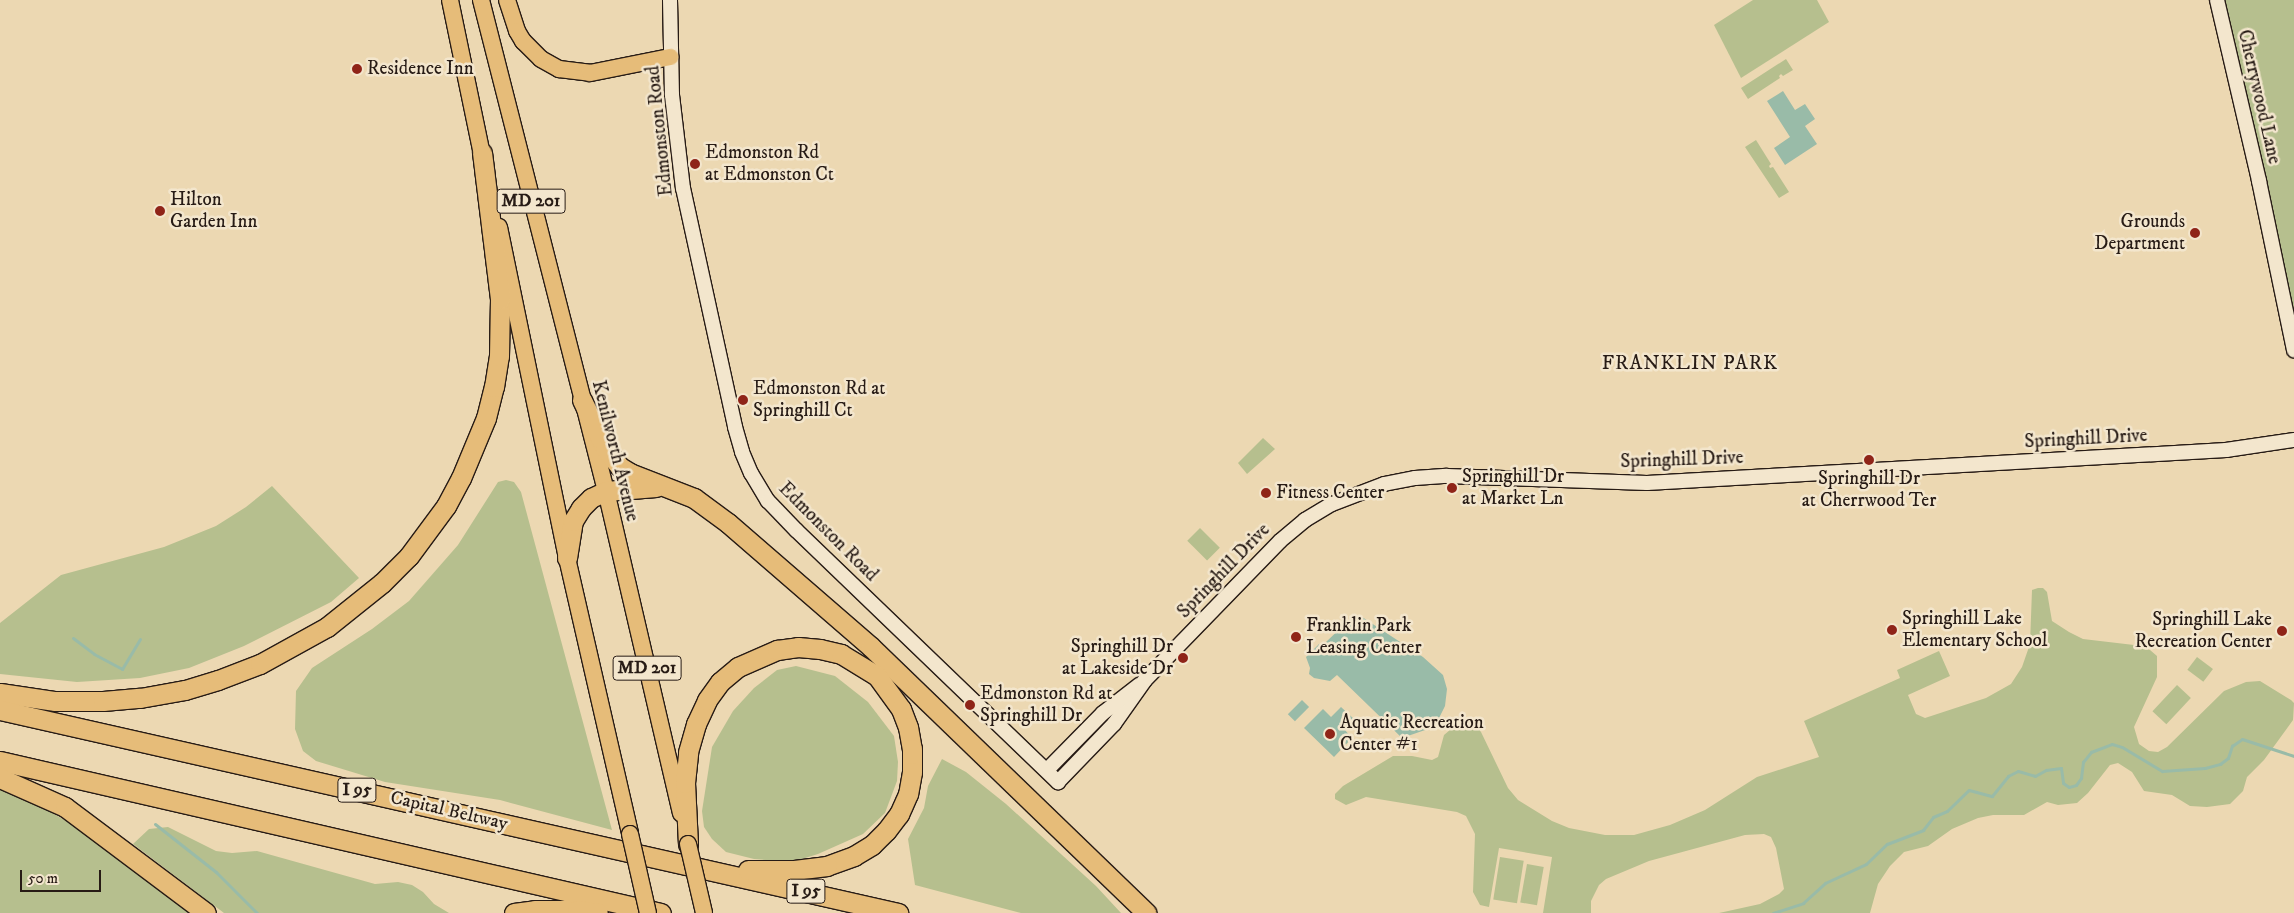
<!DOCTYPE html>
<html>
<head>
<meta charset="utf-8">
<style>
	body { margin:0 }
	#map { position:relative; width:2294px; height:913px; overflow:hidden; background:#ecd8b2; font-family:"IM FELL DW Pica",serif }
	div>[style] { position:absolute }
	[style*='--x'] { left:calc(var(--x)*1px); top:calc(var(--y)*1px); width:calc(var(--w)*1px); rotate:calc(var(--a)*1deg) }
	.green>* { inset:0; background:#b6bf8e; transform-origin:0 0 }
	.water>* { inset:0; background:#99bba8; transform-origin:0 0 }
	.stream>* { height:3px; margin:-1.5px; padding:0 1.5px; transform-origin:1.5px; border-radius:1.5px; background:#99bba8 }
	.roads { filter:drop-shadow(1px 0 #271b15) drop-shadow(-1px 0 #271b15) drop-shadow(0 1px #271b15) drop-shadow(0 -1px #271b15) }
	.secondary>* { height:14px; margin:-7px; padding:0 7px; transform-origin:7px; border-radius:7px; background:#f3e6cd }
	.primary>* { height:16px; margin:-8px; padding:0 8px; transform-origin:8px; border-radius:8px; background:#e6bc79 }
	.highway>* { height:19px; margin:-9.5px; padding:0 9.5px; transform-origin:9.5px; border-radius:9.5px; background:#e6bc79 }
	.bridges { filter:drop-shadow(1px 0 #271b15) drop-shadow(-1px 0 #271b15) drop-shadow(0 1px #271b15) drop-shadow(0 -1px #271b15) }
	.primary-bridge>* { height:16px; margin:-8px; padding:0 8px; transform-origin:8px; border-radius:8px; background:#e6bc79 }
	.dots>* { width:14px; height:14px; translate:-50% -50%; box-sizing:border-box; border:2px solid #f3e6cd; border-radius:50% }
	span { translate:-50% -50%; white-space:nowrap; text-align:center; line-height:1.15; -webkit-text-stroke:5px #f3e6cd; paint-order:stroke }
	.shield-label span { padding:1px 4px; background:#f3e6cd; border:1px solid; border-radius:4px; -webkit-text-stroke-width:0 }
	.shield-label { font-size:18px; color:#271b15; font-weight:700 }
	.poi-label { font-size:19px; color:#271b15 }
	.left { translate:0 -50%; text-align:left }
	.right { translate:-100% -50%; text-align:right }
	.street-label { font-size:19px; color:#271b15 }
	.neighbourhood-label { font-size:20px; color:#271b15; letter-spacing:1px }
	.scale { position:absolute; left:20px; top:870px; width:81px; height:22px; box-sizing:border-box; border:2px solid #271b15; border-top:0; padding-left:6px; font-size:15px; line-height:18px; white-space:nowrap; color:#271b15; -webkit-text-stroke:4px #f3e6cd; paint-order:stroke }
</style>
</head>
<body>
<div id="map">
	<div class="green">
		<i style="clip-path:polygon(1753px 0,1817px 0,1829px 22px,1741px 78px,1714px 25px)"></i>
		<i style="clip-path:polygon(2217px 0,2294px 0,2294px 350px)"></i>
		<i style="clip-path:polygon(1786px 59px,1793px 70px,1783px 76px,1781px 74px,1779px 76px,1780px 78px,1748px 99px,1741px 88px)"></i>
		<i style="clip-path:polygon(1756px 140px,1771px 164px,1769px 166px,1770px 168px,1773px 167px,1789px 192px,1779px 198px,1745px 147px)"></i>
		<i style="clip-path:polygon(1263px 438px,1275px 449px,1247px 474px,1238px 463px)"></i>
		<i style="clip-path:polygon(506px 480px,514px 482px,521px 492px,612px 830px,500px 800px,385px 782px,316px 761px,303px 751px,295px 729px,296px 691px,312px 668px,372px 629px,409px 601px,458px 545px,498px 482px)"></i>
		<i style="clip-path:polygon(272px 486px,359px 578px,331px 602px,244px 646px,189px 668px,140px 678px,77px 682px,0 674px,0 623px,61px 575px,164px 547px,216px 526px,246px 507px)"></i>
		<i style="left:1200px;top:528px;width:28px;height:18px;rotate:45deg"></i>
		<i style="clip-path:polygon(2038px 588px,2043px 588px,2047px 592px,2052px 621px,2069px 632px,2083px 639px,2134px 645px,2150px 650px,2157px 656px,2157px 677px,2134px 727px,2139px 744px,2149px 751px,2158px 752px,2167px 747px,2224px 691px,2246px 682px,2260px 681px,2291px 700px,2294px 703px,2293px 720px,2264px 760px,2247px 777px,2243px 791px,2230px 804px,2207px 807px,2190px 806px,2172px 795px,2144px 791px,2132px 772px,2118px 763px,2110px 765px,2088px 793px,2077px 803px,2058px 805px,2047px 802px,2024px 815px,1993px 815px,1978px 818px,1952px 829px,1928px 846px,1904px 852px,1890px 866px,1878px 884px,1870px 913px,1719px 913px,1760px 904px,1779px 894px,1784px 889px,1776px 848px,1771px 837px,1764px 834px,1745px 835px,1649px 861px,1606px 879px,1599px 885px,1591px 901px,1591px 913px,1543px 913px,1552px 857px,1499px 848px,1489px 907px,1480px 905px,1473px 892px,1475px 834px,1466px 816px,1457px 812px,1366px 797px,1346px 805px,1335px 799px,1335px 794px,1343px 786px,1393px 756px,1412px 756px,1432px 760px,1438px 757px,1444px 735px,1463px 719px,1469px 718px,1481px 732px,1508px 788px,1518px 800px,1552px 821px,1569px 828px,1605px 835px,1634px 835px,1670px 825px,1705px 810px,1757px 777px,1819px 757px,1804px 721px,1900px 678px,1897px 670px,1939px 651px,1950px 676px,1908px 695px,1916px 714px,1925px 718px,1986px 698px,2011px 684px,2022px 667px,2030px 644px,2032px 590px)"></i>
		<i style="left:2197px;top:657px;width:20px;height:16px;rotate:37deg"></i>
		<i style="clip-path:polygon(796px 666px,835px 676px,868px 702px,894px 736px,898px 762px,897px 781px,885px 813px,863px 834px,818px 854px,792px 862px,754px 859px,726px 852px,712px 839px,704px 827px,702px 811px,712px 747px,733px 711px,754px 688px,777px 670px)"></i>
		<i style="left:2177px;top:685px;width:19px;height:36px;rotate:43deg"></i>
		<i style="clip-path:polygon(942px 759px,966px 772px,1006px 804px,1096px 886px,1121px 913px,1021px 913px,915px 885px,908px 839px,924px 808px,928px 786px)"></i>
		<i style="clip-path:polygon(0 789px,30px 800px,90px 835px,191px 913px,0 913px)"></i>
		<i style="clip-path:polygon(168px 827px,216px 851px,232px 853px,257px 851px,375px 884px,398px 882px,412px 885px,423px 892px,434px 904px,449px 913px,224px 913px,133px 844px,149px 829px)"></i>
		<i style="left:1500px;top:857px;width:24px;height:43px;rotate:9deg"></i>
		<i style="left:1527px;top:864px;width:17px;height:39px;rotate:10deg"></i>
	</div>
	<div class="water">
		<i style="clip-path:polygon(1783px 91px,1795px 110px,1805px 104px,1815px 119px,1805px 126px,1817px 144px,1785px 165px,1774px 148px,1790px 137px,1767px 101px)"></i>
		<i style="clip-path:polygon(1359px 615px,1423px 657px,1443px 675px,1447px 689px,1445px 706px,1439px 718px,1428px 729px,1402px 738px,1337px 675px,1330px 681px,1314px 678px,1309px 674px,1310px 668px,1306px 657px,1319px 644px,1326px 642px,1347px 622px)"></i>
		<i style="left:1302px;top:700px;width:10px;height:20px;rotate:45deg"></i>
		<i style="clip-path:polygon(1341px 707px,1354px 719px,1344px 729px,1352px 738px,1334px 757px,1304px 728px,1323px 709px,1331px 717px)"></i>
	</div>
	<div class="stream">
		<i style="--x:73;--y:638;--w:26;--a:37"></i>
		<i style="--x:94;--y:654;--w:32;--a:28"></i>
		<i style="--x:122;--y:669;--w:35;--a:-59"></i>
		<i style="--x:155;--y:824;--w:78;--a:38.2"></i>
		<i style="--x:216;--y:872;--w:58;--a:45"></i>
		<i style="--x:1773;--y:913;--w:32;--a:-18"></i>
		<i style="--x:1803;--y:903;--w:30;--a:-42"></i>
		<i style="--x:1825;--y:883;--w:45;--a:-24.9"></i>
		<i style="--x:1866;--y:864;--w:29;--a:-44"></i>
		<i style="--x:1887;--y:844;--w:39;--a:-21"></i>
		<i style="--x:1923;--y:830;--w:16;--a:-52"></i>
		<i style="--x:1933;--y:817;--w:15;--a:-23"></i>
		<i style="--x:1947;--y:811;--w:30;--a:-44"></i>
		<i style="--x:1969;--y:790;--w:24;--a:15"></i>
		<i style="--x:1992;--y:796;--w:26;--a:-51"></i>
		<i style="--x:2008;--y:776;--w:11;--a:-27"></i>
		<i style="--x:2018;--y:771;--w:18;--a:16"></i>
		<i style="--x:2035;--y:776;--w:13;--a:-29"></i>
		<i style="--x:2046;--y:770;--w:15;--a:-8"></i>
		<i style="--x:2061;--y:768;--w:15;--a:82"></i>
		<i style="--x:2063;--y:783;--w:7;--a:34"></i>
		<i style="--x:2069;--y:787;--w:7;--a:-16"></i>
		<i style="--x:2076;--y:785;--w:9;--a:-54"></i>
		<i style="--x:2081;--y:778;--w:16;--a:-83"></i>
		<i style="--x:2083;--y:762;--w:13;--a:-51"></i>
		<i style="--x:2091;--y:752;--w:22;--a:-21"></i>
		<i style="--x:2112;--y:744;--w:10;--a:17"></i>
		<i style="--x:2122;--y:747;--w:47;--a:31"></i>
		<i style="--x:2162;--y:771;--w:43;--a:-4"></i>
		<i style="--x:2205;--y:768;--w:16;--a:-15"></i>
		<i style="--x:2220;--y:764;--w:10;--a:-37"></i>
		<i style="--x:2228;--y:758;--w:13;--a:-72"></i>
		<i style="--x:2232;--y:746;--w:12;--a:-35"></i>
		<i style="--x:2242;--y:739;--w:55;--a:18.1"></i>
	</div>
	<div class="roads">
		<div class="secondary">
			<i style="--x:670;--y:0;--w:95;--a:88.8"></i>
			<i style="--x:672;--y:95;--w:94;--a:83.3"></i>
			<i style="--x:683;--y:188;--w:245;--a:77.7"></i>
			<i style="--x:735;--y:427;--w:26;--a:74"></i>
			<i style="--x:742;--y:452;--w:23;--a:67"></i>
			<i style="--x:751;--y:473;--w:33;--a:59"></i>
			<i style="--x:768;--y:501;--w:40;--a:46"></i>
			<i style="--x:796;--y:530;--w:364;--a:43.9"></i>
			<i style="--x:1058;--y:782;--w:81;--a:-46"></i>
			<i style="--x:1114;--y:724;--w:54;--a:-54.8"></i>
			<i style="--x:1145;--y:680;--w:194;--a:-45.8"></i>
			<i style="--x:1280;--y:541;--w:33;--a:-40"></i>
			<i style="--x:1305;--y:520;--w:31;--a:-31"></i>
			<i style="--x:1332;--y:504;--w:56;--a:-21"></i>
			<i style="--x:1384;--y:484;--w:32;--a:-11"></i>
			<i style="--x:1415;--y:478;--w:32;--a:-4"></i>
			<i style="--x:1447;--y:476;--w:200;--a:2"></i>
			<i style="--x:1647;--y:483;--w:580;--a:-3.26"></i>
			<i style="--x:2226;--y:450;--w:69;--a:-8.4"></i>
			<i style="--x:2217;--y:0;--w:186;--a:76.9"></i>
			<i style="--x:2259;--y:181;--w:173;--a:78.3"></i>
			<i style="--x:1047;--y:770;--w:80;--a:-45.5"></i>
			<i style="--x:1103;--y:713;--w:46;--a:-37.9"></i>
		</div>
		<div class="primary">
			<i style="--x:450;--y:0;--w:167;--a:78.3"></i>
			<i style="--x:481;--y:0;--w:507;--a:75.72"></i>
			<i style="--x:606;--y:491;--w:331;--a:76.9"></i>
			<i style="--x:507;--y:0;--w:33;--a:72"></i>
			<i style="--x:517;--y:31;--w:12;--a:59"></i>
			<i style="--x:523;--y:41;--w:25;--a:45"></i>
			<i style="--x:541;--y:59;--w:21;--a:29"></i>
			<i style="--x:559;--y:69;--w:31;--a:7"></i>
			<i style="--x:590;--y:73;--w:82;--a:-11.3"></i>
			<i style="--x:499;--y:227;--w:338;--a:78.4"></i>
			<i style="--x:567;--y:558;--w:283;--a:77.1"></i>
		</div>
		<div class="highway">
			<i style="--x:582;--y:400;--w:53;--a:64.4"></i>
			<i style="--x:605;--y:448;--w:24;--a:52"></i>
			<i style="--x:620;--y:467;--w:12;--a:31"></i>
			<i style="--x:630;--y:473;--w:69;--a:21.3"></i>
			<i style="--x:694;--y:498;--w:42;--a:36.3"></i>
			<i style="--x:728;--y:523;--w:189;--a:40.9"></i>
			<i style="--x:871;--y:647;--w:383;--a:44"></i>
			<i style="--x:567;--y:558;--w:37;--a:-81"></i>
			<i style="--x:573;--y:521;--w:15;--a:-58"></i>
			<i style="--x:581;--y:508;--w:14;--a:-45"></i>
			<i style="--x:591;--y:498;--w:17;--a:-25"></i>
			<i style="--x:606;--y:491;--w:50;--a:-4.6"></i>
			<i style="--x:0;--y:693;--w:56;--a:8.3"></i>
			<i style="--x:55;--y:701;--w:48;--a:0"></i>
			<i style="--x:103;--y:701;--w:37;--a:-5"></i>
			<i style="--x:140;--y:698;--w:46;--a:-10.1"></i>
			<i style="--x:185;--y:690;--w:34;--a:-17"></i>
			<i style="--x:218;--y:680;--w:45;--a:-20.9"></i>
			<i style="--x:260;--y:664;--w:77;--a:-28.9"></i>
			<i style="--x:327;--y:627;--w:70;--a:-38.7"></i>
			<i style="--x:382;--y:583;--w:38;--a:-45"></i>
			<i style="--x:409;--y:556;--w:62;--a:-53.5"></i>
			<i style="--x:446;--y:506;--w:32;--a:-62"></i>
			<i style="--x:461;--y:478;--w:65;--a:-67.4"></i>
			<i style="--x:486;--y:418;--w:32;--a:-76"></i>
			<i style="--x:494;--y:387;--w:31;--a:-81"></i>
			<i style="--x:499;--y:356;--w:57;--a:-89"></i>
			<i style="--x:500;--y:299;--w:147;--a:-97"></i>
			<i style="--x:0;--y:710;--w:921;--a:12.74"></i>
			<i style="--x:0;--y:761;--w:678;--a:12.95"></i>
			<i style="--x:0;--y:778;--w:71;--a:24"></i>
			<i style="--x:65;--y:807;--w:176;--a:36.9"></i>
			<i style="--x:688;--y:844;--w:61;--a:-92.8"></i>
			<i style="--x:685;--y:783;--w:31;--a:-84"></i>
			<i style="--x:688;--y:752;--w:29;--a:-74"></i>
			<i style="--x:696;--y:724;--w:26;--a:-65"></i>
			<i style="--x:707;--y:700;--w:22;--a:-54"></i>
			<i style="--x:720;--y:682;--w:23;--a:-40"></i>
			<i style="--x:738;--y:667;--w:43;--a:-23.6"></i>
			<i style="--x:777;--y:650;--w:21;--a:-8"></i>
			<i style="--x:798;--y:647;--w:22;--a:5"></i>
			<i style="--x:820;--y:649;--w:22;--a:13"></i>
			<i style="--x:841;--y:654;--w:42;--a:31.4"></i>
			<i style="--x:877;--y:676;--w:41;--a:54"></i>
			<i style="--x:901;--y:709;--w:19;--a:69"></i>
			<i style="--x:908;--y:727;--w:22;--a:80"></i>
			<i style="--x:912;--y:749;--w:23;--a:90"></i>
			<i style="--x:912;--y:772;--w:22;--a:100"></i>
			<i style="--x:908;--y:794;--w:22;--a:114"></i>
			<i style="--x:899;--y:814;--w:21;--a:127"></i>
			<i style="--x:886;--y:831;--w:20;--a:135"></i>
			<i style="--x:872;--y:845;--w:21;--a:149"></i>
			<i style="--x:854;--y:856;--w:29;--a:160"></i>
			<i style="--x:827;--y:866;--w:33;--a:173"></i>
			<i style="--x:794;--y:870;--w:46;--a:180"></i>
			<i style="--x:514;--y:913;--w:21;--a:-8"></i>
			<i style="--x:535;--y:910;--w:42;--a:0"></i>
			<i style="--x:577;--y:910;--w:21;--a:8"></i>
		</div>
	</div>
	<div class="bridges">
		<div class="primary-bridge">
			<i style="--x:630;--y:834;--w:81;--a:77.2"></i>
			<i style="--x:688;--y:844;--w:71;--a:76.9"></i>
		</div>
	</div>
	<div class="dots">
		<i style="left:357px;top:69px;background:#8f2418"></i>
		<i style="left:695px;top:164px;background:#8f2418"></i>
		<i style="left:160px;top:211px;background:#8f2418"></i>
		<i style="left:2195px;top:233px;background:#8f2418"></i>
		<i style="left:743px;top:400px;background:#8f2418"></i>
		<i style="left:1869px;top:460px;background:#8f2418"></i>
		<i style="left:1452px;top:488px;background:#8f2418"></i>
		<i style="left:1266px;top:493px;background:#8f2418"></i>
		<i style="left:1892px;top:630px;background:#8f2418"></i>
		<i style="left:2282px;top:631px;background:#8f2418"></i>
		<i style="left:1296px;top:637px;background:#8f2418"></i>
		<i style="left:1183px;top:658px;background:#8f2418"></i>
		<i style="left:970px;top:705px;background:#8f2418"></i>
		<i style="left:1330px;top:734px;background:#8f2418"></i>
	</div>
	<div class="shield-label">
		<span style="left:531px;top:201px">MD 201</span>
		<span style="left:647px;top:668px">MD 201</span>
		<span style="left:357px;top:790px">I 95</span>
		<span style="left:806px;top:891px">I 95</span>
	</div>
	<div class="poi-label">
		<span class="left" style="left:367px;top:69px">Residence Inn</span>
		<span class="left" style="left:705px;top:164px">Edmonston Rd<br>at Edmonston Ct</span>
		<span class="left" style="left:170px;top:211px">Hilton<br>Garden Inn</span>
		<span class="right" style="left:2185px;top:233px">Grounds<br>Department</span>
		<span class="left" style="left:753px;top:400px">Edmonston Rd at<br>Springhill Ct</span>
		<span class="left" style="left:1462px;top:488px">Springhill Dr<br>at Market Ln</span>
		<span style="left:1869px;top:490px">Springhill Dr<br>at Cherrwood Ter</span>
		<span class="left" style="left:1276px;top:493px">Fitness Center</span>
		<span class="left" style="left:1902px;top:630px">Springhill Lake<br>Elementary School</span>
		<span class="right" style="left:2272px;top:631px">Springhill Lake<br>Recreation Center</span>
		<span class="left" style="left:1306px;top:637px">Franklin Park<br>Leasing Center</span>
		<span class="right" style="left:1173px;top:658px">Springhill Dr<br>at Lakeside Dr</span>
		<span class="left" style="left:980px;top:705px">Edmonston Rd at<br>Springhill Dr</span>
		<span class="left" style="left:1340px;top:734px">Aquatic Recreation<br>Center #1</span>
	</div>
	<div class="street-label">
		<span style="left:2259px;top:97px;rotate:77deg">Cherrywood Lane</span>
		<span style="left:660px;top:131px;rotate:-96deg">Edmonston Road</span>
		<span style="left:2086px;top:439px;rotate:-3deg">Springhill Drive</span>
		<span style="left:615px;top:451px;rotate:76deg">Kenilworth Avenue</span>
		<span style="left:1682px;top:460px;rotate:-2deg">Springhill Drive</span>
		<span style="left:828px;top:532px;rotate:45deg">Edmonston Road</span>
		<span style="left:1224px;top:571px;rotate:-46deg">Springhill Drive</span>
		<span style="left:449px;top:811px;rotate:13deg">Capital Beltway</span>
	</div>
	<div class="neighbourhood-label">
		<span style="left:1690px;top:363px">FRANKLIN PARK</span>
	</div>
	<div class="scale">50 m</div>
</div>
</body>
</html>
